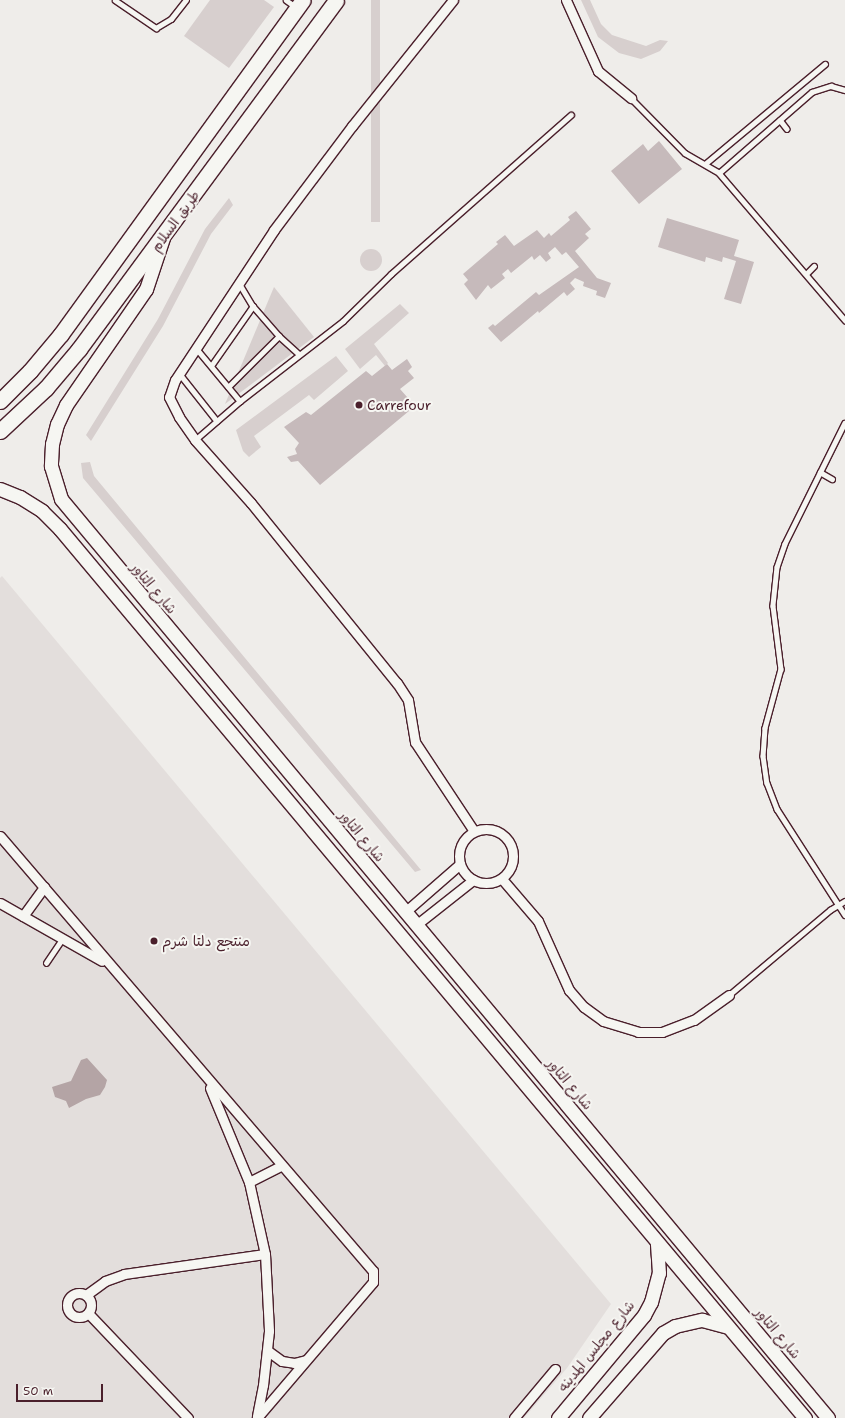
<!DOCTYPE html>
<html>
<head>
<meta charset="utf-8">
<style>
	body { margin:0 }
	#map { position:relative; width:845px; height:1418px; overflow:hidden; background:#efedea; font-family:"Shantell Sans","Playpen Sans Arabic",sans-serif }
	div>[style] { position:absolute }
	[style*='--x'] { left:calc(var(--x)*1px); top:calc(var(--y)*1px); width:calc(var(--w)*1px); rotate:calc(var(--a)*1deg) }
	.built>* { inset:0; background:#e3dedc }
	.green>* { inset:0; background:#d7cfce; transform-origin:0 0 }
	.round { border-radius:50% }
	.water>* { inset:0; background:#b4a4a5 }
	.building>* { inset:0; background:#c6babb }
	.roads { filter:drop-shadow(1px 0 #4a1f2b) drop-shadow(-1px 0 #4a1f2b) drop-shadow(0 1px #4a1f2b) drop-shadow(0 -1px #4a1f2b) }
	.lane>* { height:4.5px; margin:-2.25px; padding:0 2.25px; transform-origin:2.25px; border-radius:2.25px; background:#f6f6f2 }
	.street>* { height:9px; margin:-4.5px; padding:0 4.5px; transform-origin:4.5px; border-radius:4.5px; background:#f6f6f2 }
	.street>.ring { margin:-4.5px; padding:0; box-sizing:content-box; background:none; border:9px solid #f6f6f2; border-radius:50% }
	.secondary>* { height:13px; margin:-6.5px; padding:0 6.5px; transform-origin:6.5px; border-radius:6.5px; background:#f6f6f2 }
	.primary>* { height:15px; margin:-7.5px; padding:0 7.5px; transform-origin:7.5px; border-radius:7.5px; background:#f6f6f2 }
	.dots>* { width:11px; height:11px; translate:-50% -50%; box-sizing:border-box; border:2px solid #f6f6f2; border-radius:50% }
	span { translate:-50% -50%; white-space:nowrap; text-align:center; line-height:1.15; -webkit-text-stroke:4px #f6f6f2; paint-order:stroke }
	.street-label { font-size:14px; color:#4a1f2b }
	.poi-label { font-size:14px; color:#4a1f2b }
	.left { translate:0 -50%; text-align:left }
	.scale { position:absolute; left:16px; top:1384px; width:87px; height:18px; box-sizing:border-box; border:2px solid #4a1f2b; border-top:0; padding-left:5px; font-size:12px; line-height:14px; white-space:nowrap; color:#4a1f2b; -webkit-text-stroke:3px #f6f6f2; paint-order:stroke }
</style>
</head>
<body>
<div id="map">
	<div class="built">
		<i style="clip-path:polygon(2px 576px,611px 1304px,567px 1368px,524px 1418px,0 1418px,0 578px)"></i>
	</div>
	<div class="green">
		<i style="clip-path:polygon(210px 0,264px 0,274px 7px,229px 68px,184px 36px)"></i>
		<i style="left:371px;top:0;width:9px;height:222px"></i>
		<i style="clip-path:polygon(581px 0,590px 0,601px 24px,612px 35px,646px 46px,660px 40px,668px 41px,660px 51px,641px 59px,619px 53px,598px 37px)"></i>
		<i style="clip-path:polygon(229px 198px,233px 205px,211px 234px,163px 326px,91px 441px,86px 435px,158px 319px,205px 229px)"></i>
		<i class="round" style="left:360px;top:249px;width:22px;height:22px"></i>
		<i style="clip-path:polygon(274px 287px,314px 337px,225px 404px)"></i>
		<i style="clip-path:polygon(400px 304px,409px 313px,374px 344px,388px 363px,385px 366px,376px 355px,360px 369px,345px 349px)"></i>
		<i style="clip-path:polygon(336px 356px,348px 371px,314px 400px,309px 395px,254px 436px,261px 447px,249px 457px,243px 451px,236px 430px)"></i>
		<i style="clip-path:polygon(90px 462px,94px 476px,421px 870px,415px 872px,83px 478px,81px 463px)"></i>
	</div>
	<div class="water">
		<i style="clip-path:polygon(87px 1058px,107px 1080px,105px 1087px,100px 1095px,86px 1099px,69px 1108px,66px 1101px,55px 1097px,52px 1087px,71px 1081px,81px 1060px)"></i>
	</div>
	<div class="building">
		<i style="clip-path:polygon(659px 141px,682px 169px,639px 204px,611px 171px,643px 144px,648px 151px)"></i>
		<i style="clip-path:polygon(576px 211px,591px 229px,585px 234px,589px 238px,575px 251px,597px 278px,611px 283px,605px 298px,596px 295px,597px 291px,583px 286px,584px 282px,575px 278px,570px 283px,575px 289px,567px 296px,564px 292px,539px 313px,538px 311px,501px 342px,488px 328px,493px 324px,495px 326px,536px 292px,539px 295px,579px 267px,566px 252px,562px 255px,555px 247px,548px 253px,551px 258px,546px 262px,540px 255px,534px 260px,532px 256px,511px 273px,508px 269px,502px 274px,505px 278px,491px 289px,488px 285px,476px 300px,464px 284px,468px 280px,463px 274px,498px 244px,496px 242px,505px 235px,514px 246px,537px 230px,544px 238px,549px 233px,551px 236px,570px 220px,568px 217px)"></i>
		<i style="clip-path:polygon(667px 218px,739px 240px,734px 256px,754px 262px,741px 304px,724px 299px,736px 261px,723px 257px,722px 262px,706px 257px,705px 262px,658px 247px)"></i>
		<i style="clip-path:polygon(407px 359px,412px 367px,408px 371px,414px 378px,400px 389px,415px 406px,320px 485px,298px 461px,291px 462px,287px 457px,297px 454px,295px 449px,299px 443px,284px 427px,306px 412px,311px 415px,366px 371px,372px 376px,387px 364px,392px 370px)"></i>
	</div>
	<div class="roads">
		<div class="lane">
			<i style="--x:115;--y:0;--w:50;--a:34.3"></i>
			<i style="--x:156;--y:28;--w:17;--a:-31"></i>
			<i style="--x:171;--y:19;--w:24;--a:-52"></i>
			<i style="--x:286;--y:0;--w:12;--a:35"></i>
			<i style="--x:631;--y:98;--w:77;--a:45.5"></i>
			<i style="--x:685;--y:153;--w:39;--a:30"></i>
			<i style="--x:719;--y:173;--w:194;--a:49.4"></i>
			<i style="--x:780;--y:120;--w:11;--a:52"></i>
			<i style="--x:705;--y:164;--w:156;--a:-39.8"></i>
			<i style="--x:719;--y:173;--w:123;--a:-41.1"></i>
			<i style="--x:812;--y:92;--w:20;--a:-18"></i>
			<i style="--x:831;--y:86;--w:15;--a:16"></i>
			<i style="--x:806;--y:274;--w:11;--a:-45"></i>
			<i style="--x:239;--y:283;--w:27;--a:59"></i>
			<i style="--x:253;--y:306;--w:40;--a:49"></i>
			<i style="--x:279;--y:336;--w:27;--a:42"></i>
			<i style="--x:196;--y:348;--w:69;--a:50.3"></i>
			<i style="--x:211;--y:366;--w:73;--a:-55"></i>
			<i style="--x:179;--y:373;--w:61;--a:51.6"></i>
			<i style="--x:228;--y:387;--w:72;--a:-45"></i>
			<i style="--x:845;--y:423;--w:135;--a:116.4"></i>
			<i style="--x:785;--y:544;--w:24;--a:109"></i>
			<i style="--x:777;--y:567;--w:39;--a:96"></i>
			<i style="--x:773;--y:606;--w:64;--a:82.8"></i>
			<i style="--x:781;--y:669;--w:61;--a:105.2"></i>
			<i style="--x:765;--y:728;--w:28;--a:94"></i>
			<i style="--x:763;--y:756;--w:27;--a:82"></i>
			<i style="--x:767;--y:783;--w:28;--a:69"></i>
			<i style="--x:777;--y:809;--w:126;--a:57.3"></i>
			<i style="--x:195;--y:440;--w:60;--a:-40.9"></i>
			<i style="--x:240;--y:401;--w:130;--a:-37.8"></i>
			<i style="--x:343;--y:321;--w:67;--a:-44.4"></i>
			<i style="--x:391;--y:274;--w:240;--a:-41.5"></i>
			<i style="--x:820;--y:472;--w:14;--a:30"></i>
			<i style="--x:46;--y:963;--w:30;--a:-56"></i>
			<i style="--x:729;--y:995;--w:132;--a:-40.1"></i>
			<i style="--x:830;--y:910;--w:17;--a:-31"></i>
		</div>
		<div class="street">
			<i style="--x:453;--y:0;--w:161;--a:128.7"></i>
			<i style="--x:352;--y:126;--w:130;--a:126.9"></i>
			<i style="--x:274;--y:230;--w:180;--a:123.4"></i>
			<i style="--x:175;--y:380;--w:18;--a:109"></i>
			<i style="--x:169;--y:397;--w:22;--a:63"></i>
			<i style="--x:179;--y:417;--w:28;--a:55"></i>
			<i style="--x:195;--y:440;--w:84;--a:48.4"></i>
			<i style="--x:251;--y:503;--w:232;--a:51"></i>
			<i style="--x:397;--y:683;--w:20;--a:57"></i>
			<i style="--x:408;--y:700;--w:43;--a:80.5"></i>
			<i style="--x:415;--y:742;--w:107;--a:56.5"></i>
			<i style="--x:566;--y:0;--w:78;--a:65.7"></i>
			<i style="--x:598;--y:71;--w:43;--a:39.3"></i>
			<i class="ring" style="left:459px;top:829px;width:45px;height:45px"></i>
			<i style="--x:0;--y:836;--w:573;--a:49.39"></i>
			<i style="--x:373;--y:1271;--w:11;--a:90"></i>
			<i style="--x:373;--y:1282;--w:179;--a:130.5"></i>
			<i style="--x:502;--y:879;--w:55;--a:49.4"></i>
			<i style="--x:538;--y:921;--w:76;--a:65.8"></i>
			<i style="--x:569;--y:990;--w:23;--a:49"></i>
			<i style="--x:584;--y:1007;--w:24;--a:36"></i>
			<i style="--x:603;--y:1021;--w:37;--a:17"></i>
			<i style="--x:638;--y:1032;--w:24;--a:0"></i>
			<i style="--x:662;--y:1032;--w:34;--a:-21"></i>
			<i style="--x:694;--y:1020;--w:43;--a:-35.5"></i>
			<i style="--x:0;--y:903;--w:117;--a:29.6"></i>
			<i style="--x:405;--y:912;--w:73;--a:-41.1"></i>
			<i style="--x:23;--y:916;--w:36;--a:-54"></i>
			<i style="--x:416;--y:925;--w:73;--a:-38.3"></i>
			<i style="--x:210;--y:1088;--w:102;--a:67.5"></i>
			<i style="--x:249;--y:1182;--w:74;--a:77.5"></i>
			<i style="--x:265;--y:1254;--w:77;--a:87"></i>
			<i style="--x:269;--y:1331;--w:54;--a:96.3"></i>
			<i style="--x:263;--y:1385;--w:32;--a:101"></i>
			<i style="--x:249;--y:1182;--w:36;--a:-27"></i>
			<i class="ring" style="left:67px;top:1293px;width:15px;height:15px"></i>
			<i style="--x:86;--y:1295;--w:24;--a:-36"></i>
			<i style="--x:105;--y:1281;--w:20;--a:-20"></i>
			<i style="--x:124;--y:1274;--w:142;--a:-8.1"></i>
			<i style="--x:88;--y:1313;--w:145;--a:46.4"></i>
			<i style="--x:268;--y:1351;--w:17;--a:36"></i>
			<i style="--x:282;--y:1361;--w:12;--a:9"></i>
			<i style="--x:294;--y:1363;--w:12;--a:-14"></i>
			<i style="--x:514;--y:1418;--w:64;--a:-50.1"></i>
		</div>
		<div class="secondary">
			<i style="--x:163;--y:238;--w:54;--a:108.4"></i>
			<i style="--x:146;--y:289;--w:141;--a:124.6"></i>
			<i style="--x:66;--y:405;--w:21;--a:115"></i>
			<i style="--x:57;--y:424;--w:21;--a:104"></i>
			<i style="--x:52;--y:444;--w:22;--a:93"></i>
			<i style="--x:51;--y:466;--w:34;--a:73"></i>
			<i style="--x:61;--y:499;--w:1197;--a:50.15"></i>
			<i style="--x:0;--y:489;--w:22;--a:22"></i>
			<i style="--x:20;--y:497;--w:26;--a:32"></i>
			<i style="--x:42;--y:511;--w:25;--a:45"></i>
			<i style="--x:60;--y:529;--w:1160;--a:50.04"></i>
			<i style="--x:558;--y:1418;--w:134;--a:-50.1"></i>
			<i style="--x:644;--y:1315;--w:15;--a:-62"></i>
			<i style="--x:651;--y:1302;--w:30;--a:-75"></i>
			<i style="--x:659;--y:1273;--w:30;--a:-94"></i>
			<i style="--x:589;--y:1418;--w:113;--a:-49"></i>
			<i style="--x:663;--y:1333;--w:14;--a:-30"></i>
			<i style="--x:675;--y:1326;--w:28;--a:-13"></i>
			<i style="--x:702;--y:1320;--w:27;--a:15"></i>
		</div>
		<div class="primary">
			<i style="--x:0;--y:401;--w:42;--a:-45"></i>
			<i style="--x:30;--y:371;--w:48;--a:-50"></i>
			<i style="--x:61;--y:334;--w:412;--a:-54.1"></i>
			<i style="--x:0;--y:431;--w:63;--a:-43.1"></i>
			<i style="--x:46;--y:388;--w:51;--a:-49.8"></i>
			<i style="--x:79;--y:349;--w:433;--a:-53.6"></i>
		</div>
	</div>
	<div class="dots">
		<i style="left:359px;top:405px;background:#4a1f2b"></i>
		<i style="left:154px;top:941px;background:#4a1f2b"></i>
	</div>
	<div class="street-label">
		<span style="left:175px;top:221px;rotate:-54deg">طريق السلام</span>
		<span style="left:154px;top:588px;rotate:50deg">شارع التاور</span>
		<span style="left:362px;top:836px;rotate:50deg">شارع التاور</span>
		<span style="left:570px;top:1084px;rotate:50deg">شارع التاور</span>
		<span style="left:778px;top:1333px;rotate:50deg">شارع التاور</span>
		<span style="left:596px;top:1346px;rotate:-51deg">شارع مجلس المدينه</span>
	</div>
	<div class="poi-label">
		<span class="left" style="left:367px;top:405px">Carrefour</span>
		<span class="left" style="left:162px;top:941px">منتجع دلتا شرم</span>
	</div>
	<div class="scale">50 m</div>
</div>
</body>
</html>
